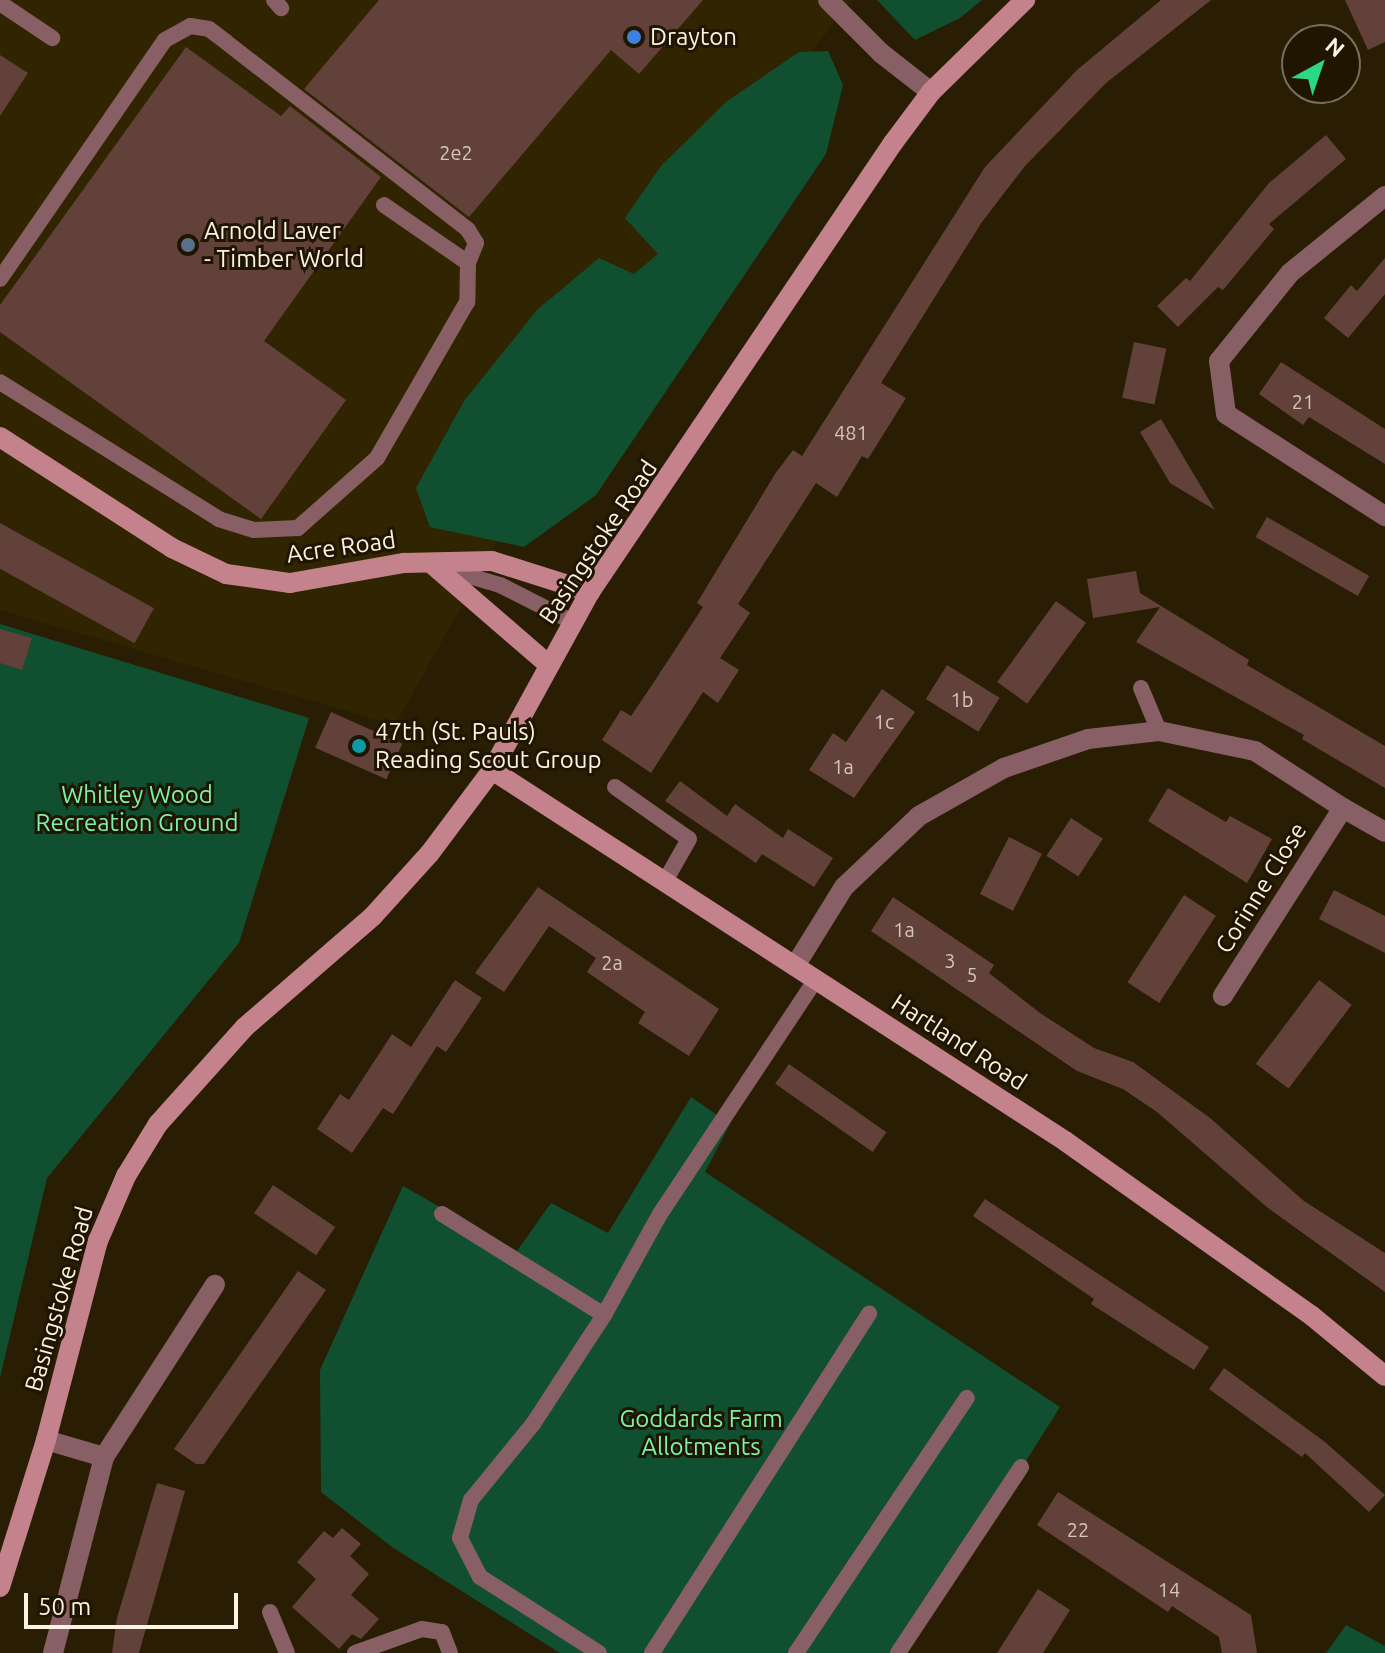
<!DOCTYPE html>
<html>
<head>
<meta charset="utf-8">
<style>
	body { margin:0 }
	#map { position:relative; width:1385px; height:1653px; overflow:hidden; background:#291e03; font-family:Ubuntu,sans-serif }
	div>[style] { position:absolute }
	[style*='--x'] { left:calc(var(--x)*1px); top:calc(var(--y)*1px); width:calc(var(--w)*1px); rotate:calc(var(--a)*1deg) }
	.built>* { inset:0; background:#312400 }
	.green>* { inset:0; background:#105030 }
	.building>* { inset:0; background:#61413a; transform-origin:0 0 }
	.lane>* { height:16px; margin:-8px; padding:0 8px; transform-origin:8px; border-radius:8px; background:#875f65 }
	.street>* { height:20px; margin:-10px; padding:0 10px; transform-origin:10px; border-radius:10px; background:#875f65 }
	.secondary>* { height:20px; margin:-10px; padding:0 10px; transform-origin:10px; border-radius:10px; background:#c3828c }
	.dots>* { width:22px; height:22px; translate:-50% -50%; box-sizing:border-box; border:4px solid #201500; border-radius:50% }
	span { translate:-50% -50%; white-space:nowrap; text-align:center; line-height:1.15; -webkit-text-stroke:6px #201500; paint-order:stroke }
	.number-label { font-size:20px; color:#d4c6b9 }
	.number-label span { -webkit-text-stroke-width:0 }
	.poi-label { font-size:24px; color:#fbf3e3 }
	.left { translate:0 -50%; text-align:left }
	.street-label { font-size:24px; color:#fbf3e3 }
	.park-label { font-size:24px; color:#78f3ac }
	.north { position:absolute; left:1281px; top:24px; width:80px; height:80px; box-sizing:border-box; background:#201500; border:2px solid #786e5b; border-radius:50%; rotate:40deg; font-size:22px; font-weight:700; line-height:32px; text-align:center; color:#fbf3e3 }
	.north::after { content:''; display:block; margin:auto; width:28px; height:36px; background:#2cd884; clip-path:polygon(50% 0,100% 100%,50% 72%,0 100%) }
	.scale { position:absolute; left:24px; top:1593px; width:214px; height:36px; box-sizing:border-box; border:4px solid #fbf3e3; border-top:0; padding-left:10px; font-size:24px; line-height:28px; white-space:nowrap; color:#fbf3e3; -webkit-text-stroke:6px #201500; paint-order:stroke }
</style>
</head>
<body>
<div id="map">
	<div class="built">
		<i style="clip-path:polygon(0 0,851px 0,659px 253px,395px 725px,0 610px)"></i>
	</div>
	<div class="green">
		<i style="clip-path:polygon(877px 0,982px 0,960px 18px,915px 40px)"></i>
		<i style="clip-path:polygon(828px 51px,843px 85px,826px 154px,596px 495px,524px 547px,430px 527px,416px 488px,464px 401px,537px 310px,599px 258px,634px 274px,658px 254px,625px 218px,661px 166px,726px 102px,799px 52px)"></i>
		<i style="clip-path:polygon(0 624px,309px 718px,239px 943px,47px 1178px,0 1378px)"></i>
		<i style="clip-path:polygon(691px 1097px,730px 1124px,705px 1172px,1060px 1407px,905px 1653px,560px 1653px,392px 1547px,321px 1492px,320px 1370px,403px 1186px,517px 1251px,551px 1203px,608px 1233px)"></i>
		<i style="clip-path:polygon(1346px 1625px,1385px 1646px,1385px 1653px,1326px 1653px)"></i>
	</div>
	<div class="building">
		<i style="clip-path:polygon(379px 0,703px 0,639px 74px,611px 50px,469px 217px,304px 89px)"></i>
		<i style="clip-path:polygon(1161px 0,1211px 0,1106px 83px,1025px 166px,982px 222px,881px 383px,906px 398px,868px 459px,862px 456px,837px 497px,816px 483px,738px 604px,750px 613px,720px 658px,739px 670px,718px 703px,703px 692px,651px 773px,602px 740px,621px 710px,631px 716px,652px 685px,703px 607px,697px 603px,775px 474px,793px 450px,802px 456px,985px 167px,1077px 70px)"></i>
		<i style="clip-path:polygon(1345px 0,1385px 0,1385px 42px,1368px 50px)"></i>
		<i style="clip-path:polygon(186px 47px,281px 116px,290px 106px,381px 177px,264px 341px,346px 400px,261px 519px,0 332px,0 305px)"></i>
		<i style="clip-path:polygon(0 55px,28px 73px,0 116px)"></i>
		<i style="clip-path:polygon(1326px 135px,1346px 159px,1269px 224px,1274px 229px,1223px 290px,1218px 287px,1178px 327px,1157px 306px,1186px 278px,1190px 281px,1269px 183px)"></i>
		<i style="clip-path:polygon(1385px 258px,1385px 294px,1348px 338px,1324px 318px,1351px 285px,1357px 291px)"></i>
		<i style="left:1134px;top:342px;width:33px;height:57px;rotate:12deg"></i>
		<i style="clip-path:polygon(1281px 362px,1385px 429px,1385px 464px,1309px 417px,1303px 425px,1259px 394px)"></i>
		<i style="clip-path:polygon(1161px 419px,1177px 446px,1215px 510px,1170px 483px,1140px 432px)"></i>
		<i style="left:1267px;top:517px;width:118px;height:23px;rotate:30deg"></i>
		<i style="left:0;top:523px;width:176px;height:40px;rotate:29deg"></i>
		<i style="clip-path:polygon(1136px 571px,1140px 593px,1249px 660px,1247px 665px,1385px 746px,1385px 788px,1302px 739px,1304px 735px,1136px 642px,1160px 607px,1093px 618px,1087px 579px)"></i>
		<i style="left:1056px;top:601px;width:37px;height:100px;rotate:36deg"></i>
		<i style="clip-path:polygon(0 629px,32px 638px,22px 670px,0 663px)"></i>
		<i style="left:947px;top:665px;width:62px;height:40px;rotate:32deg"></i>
		<i style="clip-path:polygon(882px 689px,915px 712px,854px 798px,809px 770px,833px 733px,846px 742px)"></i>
		<i style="left:331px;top:712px;width:78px;height:39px;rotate:24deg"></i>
		<i style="clip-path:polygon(680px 781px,727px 816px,735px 804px,783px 838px,788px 829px,833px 858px,814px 887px,762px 854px,756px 863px,665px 801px)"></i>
		<i style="clip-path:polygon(1168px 788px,1226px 822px,1230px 816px,1272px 839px,1247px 883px,1148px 821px)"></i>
		<i style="left:1071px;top:818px;width:38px;height:45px;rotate:33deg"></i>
		<i style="left:1009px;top:837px;width:37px;height:64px;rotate:27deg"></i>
		<i style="clip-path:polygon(538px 887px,719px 1009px,689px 1056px,638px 1023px,645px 1012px,587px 972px,596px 958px,549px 926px,504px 992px,475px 973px)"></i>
		<i style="clip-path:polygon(1334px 890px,1385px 916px,1385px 953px,1319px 919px)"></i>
		<i style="left:1184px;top:895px;width:38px;height:104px;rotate:33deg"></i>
		<i style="clip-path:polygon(893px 897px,994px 965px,989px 973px,1040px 1013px,1094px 1048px,1133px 1062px,1210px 1118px,1304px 1201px,1385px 1253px,1385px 1292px,1268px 1208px,1157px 1112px,1123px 1089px,1077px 1071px,871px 931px)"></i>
		<i style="clip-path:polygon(455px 980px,482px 998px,446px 1052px,437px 1046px,393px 1114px,383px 1108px,352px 1153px,317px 1129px,340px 1094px,349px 1100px,392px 1034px,411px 1047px)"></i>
		<i style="left:1319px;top:980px;width:41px;height:105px;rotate:37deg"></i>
		<i style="left:789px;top:1064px;width:119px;height:24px;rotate:35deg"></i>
		<i style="left:273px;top:1185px;width:75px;height:34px;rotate:34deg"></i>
		<i style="clip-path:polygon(985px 1199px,1209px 1347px,1194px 1370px,1091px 1304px,1094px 1299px,973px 1216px)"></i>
		<i style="clip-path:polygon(298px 1271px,326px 1290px,204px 1464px,196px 1464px,174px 1449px)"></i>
		<i style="clip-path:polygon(1224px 1368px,1325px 1442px,1385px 1495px,1369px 1512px,1305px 1453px,1302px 1457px,1209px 1389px)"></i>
		<i style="clip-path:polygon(157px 1483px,185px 1491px,139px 1653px,112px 1653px,117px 1618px)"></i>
		<i style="clip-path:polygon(1058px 1492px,1251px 1615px,1257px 1653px,1222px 1653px,1219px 1637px,1172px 1606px,1168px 1612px,1037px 1525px)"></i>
		<i style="clip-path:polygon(342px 1528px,361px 1544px,350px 1556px,369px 1574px,351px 1595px,379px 1619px,361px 1639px,352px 1634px,339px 1649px,292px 1607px,316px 1579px,297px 1562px,324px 1531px,333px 1538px)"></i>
		<i style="clip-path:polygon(1038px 1589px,1070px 1610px,1043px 1653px,997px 1653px)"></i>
	</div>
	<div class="lane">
		<i style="--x:274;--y:0;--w:11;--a:49"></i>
		<i style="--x:0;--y:3;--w:63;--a:33.9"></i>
		<i style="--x:384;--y:205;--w:102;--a:34.6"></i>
		<i style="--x:0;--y:279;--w:290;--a:-55.4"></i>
		<i style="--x:165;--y:40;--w:29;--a:-29"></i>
		<i style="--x:190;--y:26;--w:19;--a:9"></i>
		<i style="--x:209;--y:29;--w:21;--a:37"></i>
		<i style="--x:226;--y:42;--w:306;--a:37.8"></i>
		<i style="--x:468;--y:230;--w:15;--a:58"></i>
		<i style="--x:476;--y:243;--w:22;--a:112"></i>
		<i style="--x:468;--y:263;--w:39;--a:91"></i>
		<i style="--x:467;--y:302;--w:180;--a:120"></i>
		<i style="--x:377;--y:458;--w:106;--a:138.5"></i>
		<i style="--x:298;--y:528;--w:44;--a:177.4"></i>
		<i style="--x:254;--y:530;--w:37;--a:-163"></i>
		<i style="--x:219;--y:519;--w:258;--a:-148"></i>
		<i style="--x:438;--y:567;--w:65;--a:16.2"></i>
		<i style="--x:500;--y:585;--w:82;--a:26.9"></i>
		<i style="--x:1141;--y:688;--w:47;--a:67.3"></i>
		<i style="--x:615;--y:787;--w:90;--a:35.1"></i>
		<i style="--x:689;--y:839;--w:51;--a:119.6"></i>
		<i style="--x:442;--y:1214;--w:191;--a:31.9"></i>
		<i style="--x:270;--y:1612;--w:44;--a:67.5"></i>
		<i style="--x:355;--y:1653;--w:71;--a:-19.7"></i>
		<i style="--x:422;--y:1629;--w:20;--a:9"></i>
		<i style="--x:442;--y:1632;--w:22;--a:69"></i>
		<i style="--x:599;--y:1653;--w:141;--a:-147.4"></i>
		<i style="--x:480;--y:1577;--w:44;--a:-117.1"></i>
		<i style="--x:460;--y:1538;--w:40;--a:-74"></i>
		<i style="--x:471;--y:1500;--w:98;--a:-50.8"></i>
		<i style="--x:533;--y:1424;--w:130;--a:-56.9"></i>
		<i style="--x:604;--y:1315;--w:115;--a:-61"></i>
		<i style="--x:660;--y:1214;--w:280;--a:-56.4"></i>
		<i style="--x:652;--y:1653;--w:403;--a:-57.4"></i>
		<i style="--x:796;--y:1653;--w:307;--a:-56.2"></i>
		<i style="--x:898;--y:1653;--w:223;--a:-56.5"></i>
	</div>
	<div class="street">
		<i style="--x:828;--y:0;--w:75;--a:45"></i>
		<i style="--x:881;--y:53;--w:63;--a:38"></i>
		<i style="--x:1385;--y:196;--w:122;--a:141"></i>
		<i style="--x:1290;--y:273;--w:113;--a:128.9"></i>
		<i style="--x:1219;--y:361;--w:53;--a:82.5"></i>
		<i style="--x:1226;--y:414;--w:189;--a:32.7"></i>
		<i style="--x:1343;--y:808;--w:48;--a:29.7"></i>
		<i style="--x:795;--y:966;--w:93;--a:-58.2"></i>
		<i style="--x:844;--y:887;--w:103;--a:-43.4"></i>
		<i style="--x:919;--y:816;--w:98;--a:-29.5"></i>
		<i style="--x:1004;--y:768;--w:89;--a:-19"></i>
		<i style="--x:1088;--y:739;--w:71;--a:-6.4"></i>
		<i style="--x:1159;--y:731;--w:98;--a:11.8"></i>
		<i style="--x:1255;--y:751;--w:105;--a:32.9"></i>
		<i style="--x:1343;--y:808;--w:223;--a:122.6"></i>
		<i style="--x:46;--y:1440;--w:60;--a:16.3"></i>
		<i style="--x:53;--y:1653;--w:203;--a:-75.4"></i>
		<i style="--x:104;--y:1457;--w:205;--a:-57.2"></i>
	</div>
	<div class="secondary">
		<i style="--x:0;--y:437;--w:205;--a:32.8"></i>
		<i style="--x:172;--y:548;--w:60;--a:25.7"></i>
		<i style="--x:226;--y:574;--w:65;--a:8"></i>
		<i style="--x:290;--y:583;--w:116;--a:-10"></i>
		<i style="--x:404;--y:563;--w:88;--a:-1.3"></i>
		<i style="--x:492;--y:561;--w:103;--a:17.6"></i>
		<i style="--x:433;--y:565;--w:153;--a:40.8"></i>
		<i style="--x:492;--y:770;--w:683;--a:32.92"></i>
		<i style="--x:1065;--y:1141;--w:303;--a:35.3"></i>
		<i style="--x:1312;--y:1316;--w:94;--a:39.4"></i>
		<i style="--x:0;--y:1587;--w:154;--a:-72.6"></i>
		<i style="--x:46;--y:1440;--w:206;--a:-75.4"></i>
		<i style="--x:98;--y:1241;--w:71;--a:-66.7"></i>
		<i style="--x:126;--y:1176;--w:61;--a:-58.4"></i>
		<i style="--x:158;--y:1124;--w:130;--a:-48.1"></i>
		<i style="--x:245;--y:1027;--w:169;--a:-40.9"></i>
		<i style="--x:373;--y:916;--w:85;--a:-47.9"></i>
		<i style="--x:430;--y:853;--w:104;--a:-53.2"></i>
		<i style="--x:492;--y:770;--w:203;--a:-61.2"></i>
		<i style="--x:590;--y:592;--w:542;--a:-55.99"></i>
		<i style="--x:893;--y:143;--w:64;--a:-53.3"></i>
		<i style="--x:931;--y:92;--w:132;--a:-44.4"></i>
	</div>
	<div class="dots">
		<i style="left:634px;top:37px;background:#3f7fe0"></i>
		<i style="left:188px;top:245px;background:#5c6f8a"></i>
		<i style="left:359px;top:746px;background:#0f9aa8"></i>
	</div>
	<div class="number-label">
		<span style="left:456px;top:152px">2e2</span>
		<span style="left:1303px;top:401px">21</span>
		<span style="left:851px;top:432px">481</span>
		<span style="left:962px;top:699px">1b</span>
		<span style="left:884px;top:721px">1c</span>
		<span style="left:843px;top:766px">1a</span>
		<span style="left:904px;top:929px">1a</span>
		<span style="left:950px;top:960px">3</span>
		<span style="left:612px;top:962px">2a</span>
		<span style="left:972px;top:974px">5</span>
		<span style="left:1078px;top:1529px">22</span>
		<span style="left:1169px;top:1589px">14</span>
	</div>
	<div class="poi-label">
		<span class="left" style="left:650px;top:37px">Drayton</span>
		<span class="left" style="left:204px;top:245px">Arnold Laver<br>- Timber World</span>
		<span class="left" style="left:375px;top:746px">47th (St. Pauls)<br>Reading Scout Group</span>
	</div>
	<div class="street-label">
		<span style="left:598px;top:542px;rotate:-56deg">Basingstoke Road</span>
		<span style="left:341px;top:547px;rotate:-8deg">Acre Road</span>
		<span style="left:1261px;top:888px;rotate:-58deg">Corinne Close</span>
		<span style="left:959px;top:1042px;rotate:33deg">Hartland Road</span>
		<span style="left:59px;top:1299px;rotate:-74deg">Basingstoke Road</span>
	</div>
	<div class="park-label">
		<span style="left:137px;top:809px">Whitley Wood<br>Recreation Ground</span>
		<span style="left:701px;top:1433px">Goddards Farm<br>Allotments</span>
	</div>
	<div class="north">N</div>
	<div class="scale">50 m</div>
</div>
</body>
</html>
